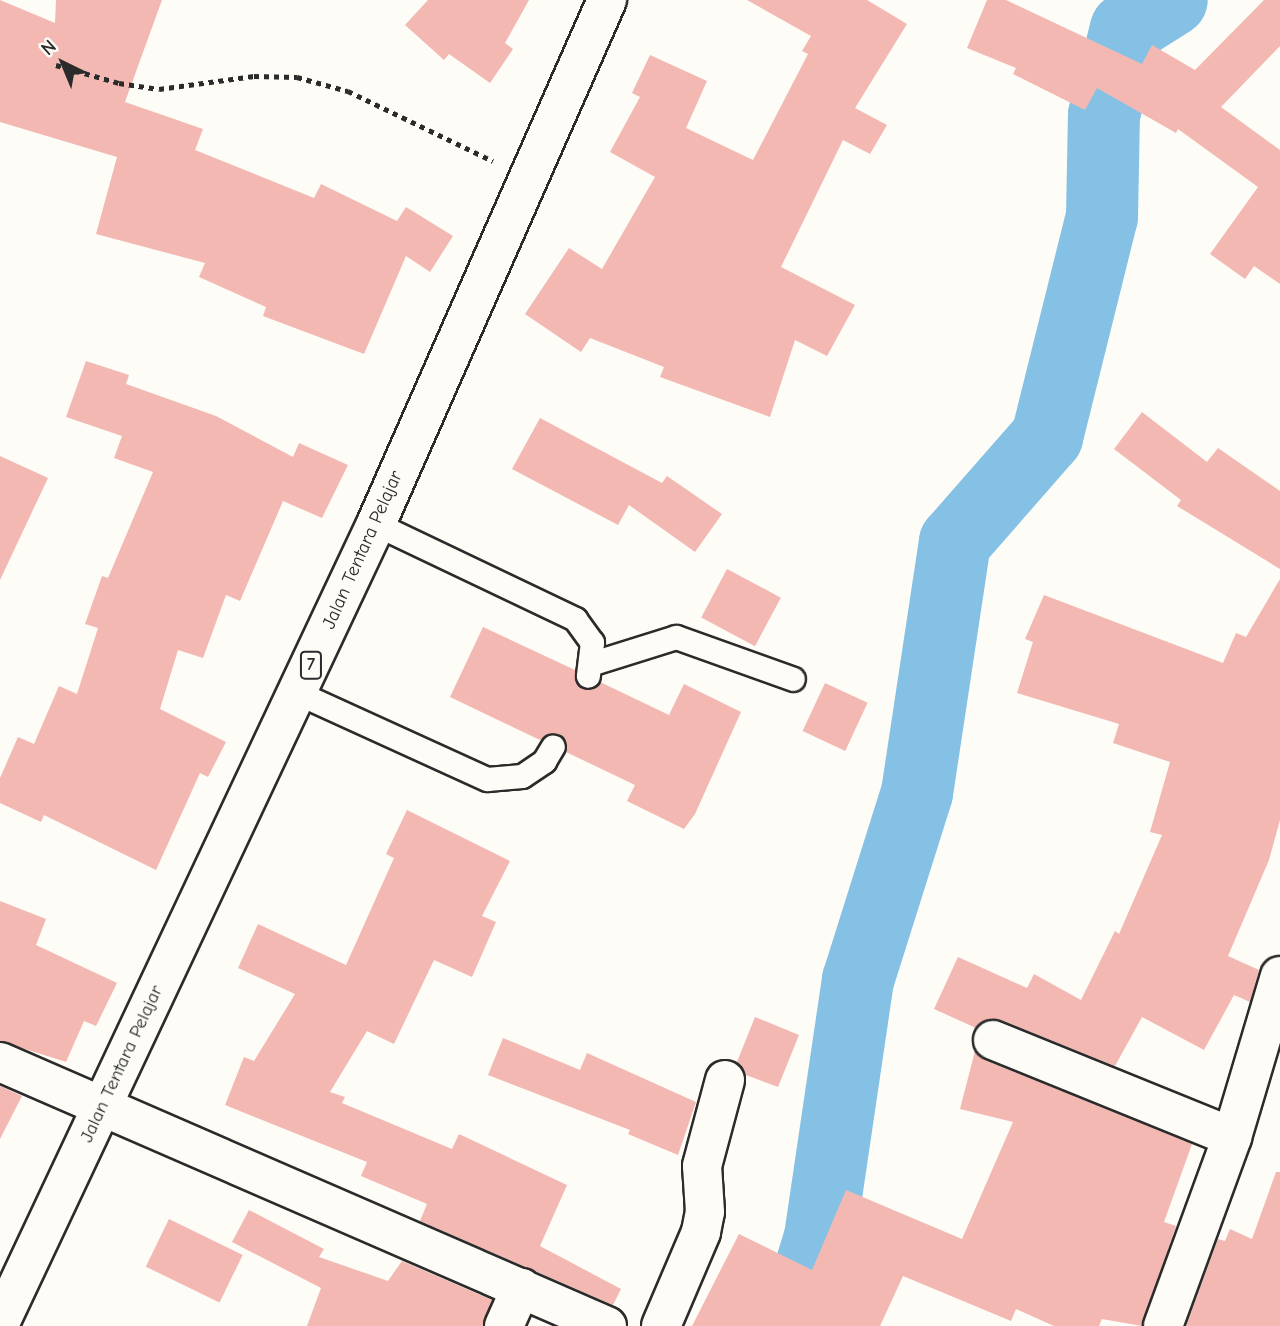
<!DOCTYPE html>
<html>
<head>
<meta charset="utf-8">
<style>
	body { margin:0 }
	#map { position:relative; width:1280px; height:1326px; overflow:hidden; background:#fdfcf7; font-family:"Comic Neue",sans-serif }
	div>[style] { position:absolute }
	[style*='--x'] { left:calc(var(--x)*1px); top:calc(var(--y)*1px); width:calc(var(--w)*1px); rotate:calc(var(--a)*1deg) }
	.river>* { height:72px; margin:-36px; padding:0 36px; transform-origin:36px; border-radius:36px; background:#85c1e5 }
	.building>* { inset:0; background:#f3b8b2; transform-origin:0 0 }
	.path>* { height:4.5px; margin-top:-2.25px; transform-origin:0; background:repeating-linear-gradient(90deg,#2b2b2b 0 5px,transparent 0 10px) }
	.roads { filter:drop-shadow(2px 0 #2b2b2b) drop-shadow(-2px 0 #2b2b2b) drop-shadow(0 2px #2b2b2b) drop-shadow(0 -2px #2b2b2b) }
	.lane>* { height:23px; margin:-11.5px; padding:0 11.5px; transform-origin:11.5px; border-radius:11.5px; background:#fdfcf7 }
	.street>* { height:38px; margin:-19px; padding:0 19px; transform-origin:19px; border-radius:19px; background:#fdfcf7 }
	.highway>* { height:38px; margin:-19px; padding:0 19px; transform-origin:19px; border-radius:19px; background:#fdfcf7 }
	span { translate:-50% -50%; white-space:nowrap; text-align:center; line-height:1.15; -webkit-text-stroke:6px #fdfcf7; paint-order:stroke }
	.shield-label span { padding:2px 5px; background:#fdfcf7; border:2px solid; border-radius:5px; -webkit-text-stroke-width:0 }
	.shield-label { font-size:18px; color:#2b2b2b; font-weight:700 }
	.street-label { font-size:19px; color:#2b2b2b }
	.north { position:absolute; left:28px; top:28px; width:70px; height:70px; -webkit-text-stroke:5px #fdfcf7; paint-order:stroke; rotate:317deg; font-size:19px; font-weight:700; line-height:28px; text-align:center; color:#2b2b2b }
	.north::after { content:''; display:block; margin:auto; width:24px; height:32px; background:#2b2b2b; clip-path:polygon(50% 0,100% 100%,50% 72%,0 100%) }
</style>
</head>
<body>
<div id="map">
	<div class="river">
		<i style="--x:793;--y:1326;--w:93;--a:-73.1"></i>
		<i style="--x:820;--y:1237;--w:260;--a:-81.6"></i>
		<i style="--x:858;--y:980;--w:196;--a:-72.5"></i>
		<i style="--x:917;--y:793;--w:254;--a:-81.4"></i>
		<i style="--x:955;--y:542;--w:140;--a:-48.8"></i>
		<i style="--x:1047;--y:437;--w:227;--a:-76"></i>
		<i style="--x:1102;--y:217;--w:102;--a:-88.9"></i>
		<i style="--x:1104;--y:115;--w:89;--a:-75.7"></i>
		<i style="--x:1126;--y:29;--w:54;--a:-32.2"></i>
	</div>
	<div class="building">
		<i style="clip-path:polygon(0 0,55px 23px,56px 0,162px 0,125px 102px,203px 129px,195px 150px,314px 198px,321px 184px,397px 221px,406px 207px,453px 236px,430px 272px,406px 256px,364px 354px,263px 316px,266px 307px,199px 277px,205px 263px,96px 234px,117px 157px,0 122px)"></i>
		<i style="clip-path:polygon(428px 0,529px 0,505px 43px,513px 49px,490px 83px,449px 54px,444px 60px,405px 25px)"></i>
		<i style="clip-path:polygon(747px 0,867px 0,907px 24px,855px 108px,887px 125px,870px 154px,843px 140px,781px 267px,855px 305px,827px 356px,795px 340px,770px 417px,660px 377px,664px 367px,590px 338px,581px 352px,525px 314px,569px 248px,602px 269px,655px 177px,610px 152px,640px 97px,632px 93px,650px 55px,707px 81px,686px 128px,753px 160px,808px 54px,802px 51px,811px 36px)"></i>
		<i style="clip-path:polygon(987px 0,1006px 0,1142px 64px,1152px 45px,1195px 70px,1264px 0,1280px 0,1280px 46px,1221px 107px,1280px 150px,1280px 284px,1254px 266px,1245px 279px,1210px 254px,1258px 187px,1178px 129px,1176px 133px,1097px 88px,1085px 110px,1013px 74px,1016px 68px,967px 48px)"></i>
		<i style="clip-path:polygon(86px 361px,129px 375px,126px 384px,216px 416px,293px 457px,299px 443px,348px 465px,322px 518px,283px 501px,240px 601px,226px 595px,203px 658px,178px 650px,160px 709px,226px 742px,208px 777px,200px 773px,156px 870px,44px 815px,41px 822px,0 803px,0 778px,18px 737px,34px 744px,59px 686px,77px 694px,98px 628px,85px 624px,102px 576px,108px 578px,153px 472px,114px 458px,122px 436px,66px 417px)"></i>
		<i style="clip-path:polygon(1142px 412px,1207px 462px,1218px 448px,1280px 491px,1280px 569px,1177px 506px,1181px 500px,1114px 449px)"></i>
		<i style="clip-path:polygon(540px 418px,662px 483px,667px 476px,722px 514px,695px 552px,629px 505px,618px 525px,512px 469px)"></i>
		<i style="clip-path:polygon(0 456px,48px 478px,0 580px)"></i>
		<i style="left:727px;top:569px;width:61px;height:55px;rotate:28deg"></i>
		<i style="clip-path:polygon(1280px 579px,1280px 820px,1269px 860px,1228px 956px,1259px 970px,1250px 1002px,1234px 995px,1204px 1050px,1142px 1017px,1115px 1066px,1001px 1020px,989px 1019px,976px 1028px,934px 1009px,958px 957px,1027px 988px,1034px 974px,1081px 1000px,1115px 931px,1119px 934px,1162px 835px,1150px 832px,1170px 762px,1113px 743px,1119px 724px,1017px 693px,1033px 642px,1025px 639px,1044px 595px,1223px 663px,1236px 633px,1246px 637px)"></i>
		<i style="clip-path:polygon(483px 627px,575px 670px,575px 682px,586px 690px,600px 682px,669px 715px,684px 684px,741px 712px,695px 814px,684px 829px,627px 801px,635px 785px,566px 752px,565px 740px,560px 734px,547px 734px,540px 740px,450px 697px)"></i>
		<i style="left:825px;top:683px;width:47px;height:53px;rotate:25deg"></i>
		<i style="clip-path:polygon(407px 810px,510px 861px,482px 916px,496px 922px,472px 977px,434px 960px,394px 1044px,367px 1031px,330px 1092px,345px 1097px,342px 1103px,452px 1149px,459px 1134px,567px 1185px,540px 1246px,621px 1289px,613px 1305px,420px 1221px,427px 1204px,361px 1176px,367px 1162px,225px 1105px,244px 1057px,254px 1061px,295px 994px,238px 968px,258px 924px,346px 965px,394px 858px,386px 854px)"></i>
		<i style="clip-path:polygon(0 901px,46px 919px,36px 945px,117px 983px,96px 1026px,84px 1021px,66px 1062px,0 1041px)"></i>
		<i style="clip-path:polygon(755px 1017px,799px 1035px,778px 1087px,746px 1075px,737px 1062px)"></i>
		<i style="clip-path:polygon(503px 1038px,580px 1070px,587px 1053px,696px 1102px,678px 1155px,628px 1134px,630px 1130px,488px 1075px)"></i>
		<i style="clip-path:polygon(975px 1051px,985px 1060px,1192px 1144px,1164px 1222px,1176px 1226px,1142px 1326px,1102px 1319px,1099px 1326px,1054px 1326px,1016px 1309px,1011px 1321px,903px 1276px,880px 1326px,692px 1326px,739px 1234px,812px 1270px,846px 1190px,962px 1239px,1013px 1122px,960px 1109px)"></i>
		<i style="clip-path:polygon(0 1086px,22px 1096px,0 1139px)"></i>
		<i style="clip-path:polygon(1276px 1172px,1280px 1172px,1280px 1326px,1186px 1326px,1218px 1239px,1225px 1241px,1230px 1229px,1252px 1239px)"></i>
		<i style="clip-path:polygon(249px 1210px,324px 1249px,319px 1257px,388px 1281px,402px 1261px,492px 1300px,483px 1326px,307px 1326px,321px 1288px,232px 1242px)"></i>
		<i style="left:169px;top:1219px;width:82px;height:53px;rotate:26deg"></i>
	</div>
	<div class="path">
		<i style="--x:56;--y:65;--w:66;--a:15.9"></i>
		<i style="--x:119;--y:83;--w:40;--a:8.5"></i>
		<i style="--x:159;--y:89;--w:96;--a:-7.8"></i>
		<i style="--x:254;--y:76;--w:43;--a:1.3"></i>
		<i style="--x:297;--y:77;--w:53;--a:15.4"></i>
		<i style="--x:348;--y:91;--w:161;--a:25.8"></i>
	</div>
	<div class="roads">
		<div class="lane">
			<i style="--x:376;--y:524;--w:221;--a:25.5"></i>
			<i style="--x:575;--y:619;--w:29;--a:54"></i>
			<i style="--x:592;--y:642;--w:34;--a:97"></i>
			<i style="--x:593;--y:663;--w:87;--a:-17.4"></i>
			<i style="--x:676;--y:637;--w:124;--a:19.7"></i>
			<i style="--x:298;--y:693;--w:208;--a:24.5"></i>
			<i style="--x:487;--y:779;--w:35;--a:-5"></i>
			<i style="--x:522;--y:776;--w:27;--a:-34"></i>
			<i style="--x:544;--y:761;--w:17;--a:-59"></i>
		</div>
		<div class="street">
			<i style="--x:993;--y:1040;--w:258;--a:22.1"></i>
			<i style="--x:0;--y:1062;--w:662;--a:23.51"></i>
			<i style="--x:504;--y:1326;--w:42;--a:-65.9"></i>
			<i style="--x:661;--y:1326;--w:102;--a:-66.9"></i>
			<i style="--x:701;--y:1232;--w:20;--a:-79"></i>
			<i style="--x:705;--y:1212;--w:46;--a:-93.7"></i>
			<i style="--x:702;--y:1166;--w:89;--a:-75"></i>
			<i style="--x:1163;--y:1326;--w:201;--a:-69.9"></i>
			<i style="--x:1232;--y:1137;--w:168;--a:-73.4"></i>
		</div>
		<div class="highway">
			<i style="--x:0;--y:1323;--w:883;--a:-64.8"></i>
			<i style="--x:376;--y:524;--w:573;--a:-66.21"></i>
		</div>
	</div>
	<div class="shield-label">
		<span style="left:311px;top:665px">7</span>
	</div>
	<div class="street-label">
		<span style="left:363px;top:550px;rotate:-66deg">Jalan Tentara Pelajar</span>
		<span style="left:122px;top:1064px;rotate:-65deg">Jalan Tentara Pelajar</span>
	</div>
	<div class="north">N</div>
</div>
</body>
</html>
